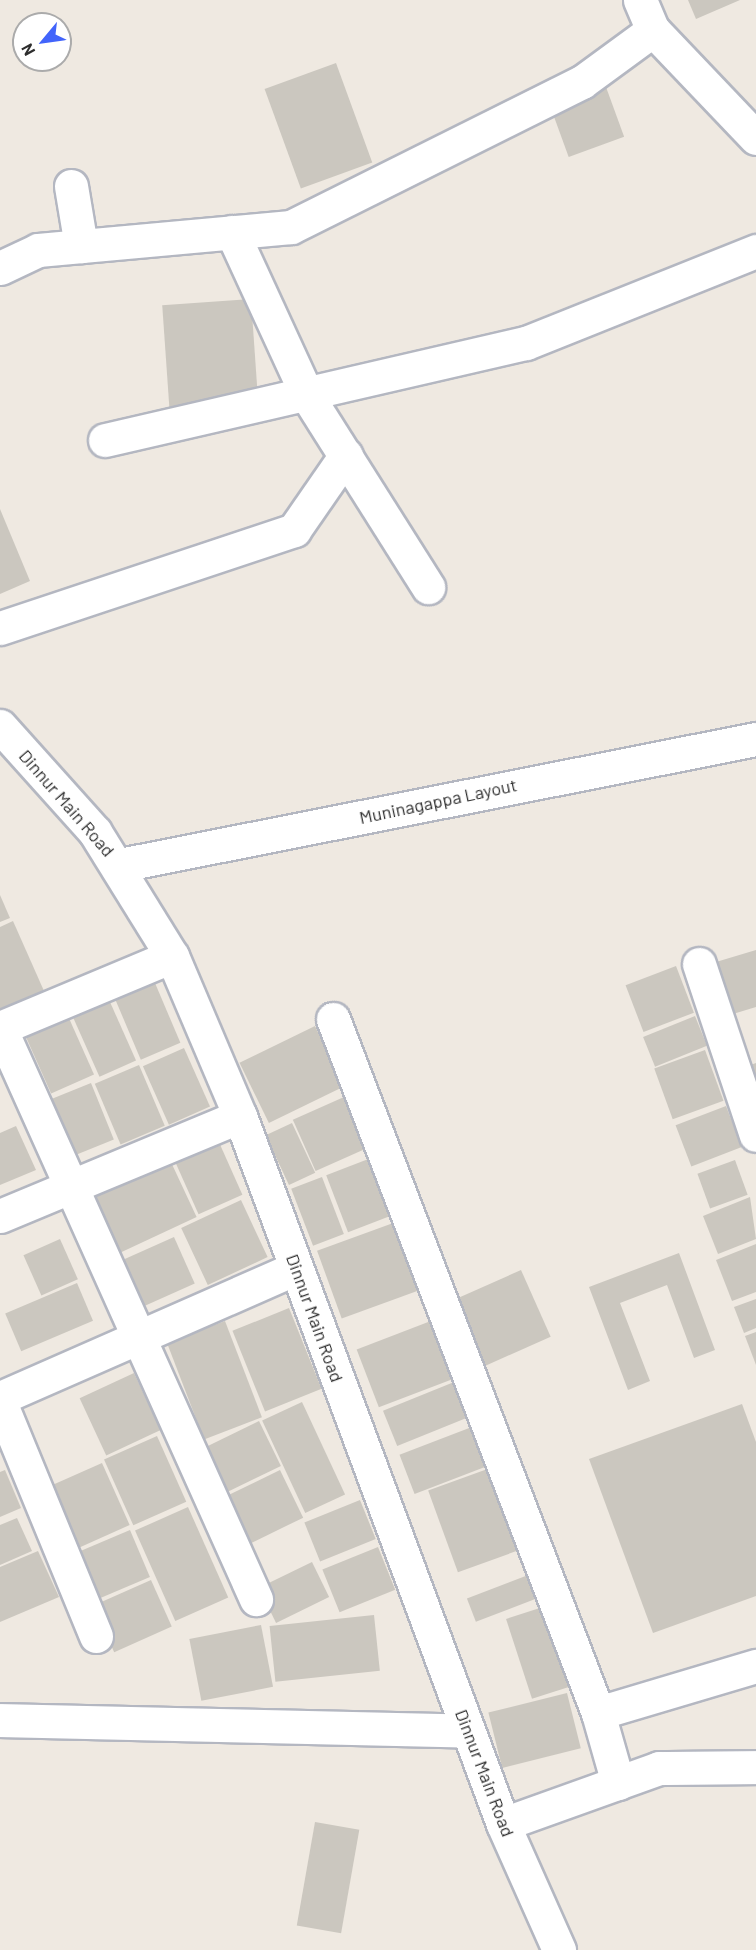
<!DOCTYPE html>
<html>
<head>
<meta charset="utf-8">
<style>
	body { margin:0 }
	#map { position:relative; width:756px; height:1950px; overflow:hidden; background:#efe9e1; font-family:Barlow,sans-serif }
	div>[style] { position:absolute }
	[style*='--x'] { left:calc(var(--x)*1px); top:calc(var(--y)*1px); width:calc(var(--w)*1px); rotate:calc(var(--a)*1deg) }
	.building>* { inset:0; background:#cbc7bf; transform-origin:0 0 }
	.roads { filter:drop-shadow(2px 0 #b4b7c1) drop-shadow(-2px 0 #b4b7c1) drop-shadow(0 2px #b4b7c1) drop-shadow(0 -2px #b4b7c1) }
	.minor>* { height:33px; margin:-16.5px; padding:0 16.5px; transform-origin:16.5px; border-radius:16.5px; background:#fff }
	.tertiary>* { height:33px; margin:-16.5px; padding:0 16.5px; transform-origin:16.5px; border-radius:16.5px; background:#fff }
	span { translate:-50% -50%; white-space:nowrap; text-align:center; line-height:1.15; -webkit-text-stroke:4.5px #fff; paint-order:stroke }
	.street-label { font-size:18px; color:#2e2e2e }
	.north { position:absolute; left:12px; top:12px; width:60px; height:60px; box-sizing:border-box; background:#fff; border:2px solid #ababab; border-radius:50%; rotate:241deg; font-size:16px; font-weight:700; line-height:24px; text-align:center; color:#2e2e2e }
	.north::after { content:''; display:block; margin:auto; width:21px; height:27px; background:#4264fb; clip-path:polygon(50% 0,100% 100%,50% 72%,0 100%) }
</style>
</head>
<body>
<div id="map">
	<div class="building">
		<i style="clip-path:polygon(688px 0,740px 0,696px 19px)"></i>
		<i style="left:336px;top:63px;width:106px;height:76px;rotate:70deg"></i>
		<i style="left:606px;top:87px;width:53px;height:59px;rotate:70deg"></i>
		<i style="left:251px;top:299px;width:104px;height:89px;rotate:86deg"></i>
		<i style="clip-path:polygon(0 509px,30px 581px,0 594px)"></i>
		<i style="clip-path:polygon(0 895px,10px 918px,0 922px)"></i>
		<i style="clip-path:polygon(13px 921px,44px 991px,0 1010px,0 927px)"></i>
		<i style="clip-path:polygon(756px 950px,756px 1007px,723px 1017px,706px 965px)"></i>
		<i style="left:676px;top:966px;width:50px;height:54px;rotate:69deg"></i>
		<i style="left:155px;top:983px;width:65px;height:43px;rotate:67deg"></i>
		<i style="left:110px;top:1002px;width:64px;height:40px;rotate:66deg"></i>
		<i style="left:68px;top:1016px;width:64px;height:47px;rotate:66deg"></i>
		<i style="left:695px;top:1016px;width:32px;height:56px;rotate:68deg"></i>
		<i style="left:315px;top:1026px;width:67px;height:84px;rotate:64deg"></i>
		<i style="left:184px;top:1048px;width:64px;height:45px;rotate:66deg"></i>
		<i style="left:705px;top:1050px;width:54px;height:54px;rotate:70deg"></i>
		<i style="clip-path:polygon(756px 1063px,756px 1111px,742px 1068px)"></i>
		<i style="left:139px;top:1065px;width:66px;height:48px;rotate:67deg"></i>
		<i style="left:91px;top:1083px;width:61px;height:44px;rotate:68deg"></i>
		<i style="left:344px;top:1097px;width:56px;height:56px;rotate:66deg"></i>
		<i style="left:726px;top:1106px;width:44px;height:54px;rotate:69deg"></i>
		<i style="left:292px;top:1123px;width:55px;height:29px;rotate:65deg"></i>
		<i style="clip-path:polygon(16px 1126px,36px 1170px,0 1185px,0 1133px)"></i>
		<i style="left:218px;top:1140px;width:60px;height:48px;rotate:66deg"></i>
		<i style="left:371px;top:1158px;width:61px;height:48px;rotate:69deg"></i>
		<i style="left:170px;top:1160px;width:63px;height:88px;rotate:65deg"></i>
		<i style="left:735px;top:1160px;width:37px;height:40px;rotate:70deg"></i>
		<i style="left:322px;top:1177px;width:61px;height:33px;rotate:69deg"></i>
		<i style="clip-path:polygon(750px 1197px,756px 1239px,718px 1254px,703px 1216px)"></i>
		<i style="left:241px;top:1200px;width:63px;height:66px;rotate:65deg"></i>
		<i style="left:396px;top:1222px;width:72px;height:84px;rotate:70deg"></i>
		<i style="left:174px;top:1237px;width:51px;height:60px;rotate:66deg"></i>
		<i style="left:60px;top:1239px;width:44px;height:40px;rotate:66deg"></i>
		<i style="clip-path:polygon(756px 1244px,756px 1292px,732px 1301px,716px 1260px)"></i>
		<i style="clip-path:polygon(679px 1253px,715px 1350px,694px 1358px,667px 1285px,620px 1303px,650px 1381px,628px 1390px,589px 1287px)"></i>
		<i style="left:521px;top:1270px;width:73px;height:72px;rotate:66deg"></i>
		<i style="left:77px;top:1283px;width:41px;height:78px;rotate:67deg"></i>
		<i style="clip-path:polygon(756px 1299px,756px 1328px,744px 1333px,734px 1307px)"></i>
		<i style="left:289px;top:1308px;width:87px;height:61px;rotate:68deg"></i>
		<i style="left:436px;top:1319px;width:62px;height:85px;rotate:69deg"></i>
		<i style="left:225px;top:1321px;width:103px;height:62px;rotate:69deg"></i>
		<i style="clip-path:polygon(756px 1332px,756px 1365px,745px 1336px)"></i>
		<i style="left:134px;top:1373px;width:63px;height:60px;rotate:65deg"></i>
		<i style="left:459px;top:1380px;width:38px;height:82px;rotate:68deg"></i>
		<i style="left:302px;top:1402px;width:102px;height:44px;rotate:65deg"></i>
		<i style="clip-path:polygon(742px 1404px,756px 1442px,756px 1596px,653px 1633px,589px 1459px)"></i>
		<i style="left:259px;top:1421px;width:50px;height:62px;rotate:64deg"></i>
		<i style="left:477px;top:1425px;width:42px;height:83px;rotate:69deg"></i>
		<i style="left:157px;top:1436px;width:72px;height:58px;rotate:66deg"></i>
		<i style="left:102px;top:1463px;width:68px;height:58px;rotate:66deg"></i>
		<i style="left:493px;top:1467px;width:87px;height:69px;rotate:70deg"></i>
		<i style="clip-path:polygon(5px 1470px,21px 1508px,0 1517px,0 1472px)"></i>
		<i style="left:280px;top:1470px;width:53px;height:63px;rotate:64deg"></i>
		<i style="left:360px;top:1500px;width:42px;height:60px;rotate:68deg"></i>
		<i style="left:188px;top:1507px;width:99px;height:58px;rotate:66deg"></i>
		<i style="clip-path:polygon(17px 1518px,32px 1551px,0 1565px,0 1525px)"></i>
		<i style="left:130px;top:1530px;width:51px;height:64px;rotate:67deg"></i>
		<i style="left:378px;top:1547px;width:46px;height:60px;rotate:68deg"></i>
		<i style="clip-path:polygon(38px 1551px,59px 1597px,0 1622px,0 1567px)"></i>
		<i style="left:312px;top:1562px;width:39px;height:59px;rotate:64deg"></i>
		<i style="left:536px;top:1572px;width:25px;height:74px;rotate:69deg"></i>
		<i style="left:151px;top:1580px;width:51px;height:63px;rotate:66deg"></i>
		<i style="left:546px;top:1606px;width:84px;height:42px;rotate:72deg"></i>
		<i style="left:374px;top:1615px;width:56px;height:105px;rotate:84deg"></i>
		<i style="left:261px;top:1625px;width:63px;height:73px;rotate:79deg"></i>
		<i style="left:567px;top:1693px;width:57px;height:81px;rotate:76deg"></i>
		<i style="left:315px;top:1822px;width:45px;height:105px;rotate:10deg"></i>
	</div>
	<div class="roads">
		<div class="minor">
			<i style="--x:71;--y:186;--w:61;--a:80.5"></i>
			<i style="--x:232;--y:232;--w:182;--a:65.3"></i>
			<i style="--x:308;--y:397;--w:225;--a:57.7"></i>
			<i style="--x:0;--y:268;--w:42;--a:-25.3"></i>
			<i style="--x:38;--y:250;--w:254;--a:-5.2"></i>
			<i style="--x:291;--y:227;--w:325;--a:-26.5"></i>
			<i style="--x:582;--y:82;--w:88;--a:-36.2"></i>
			<i style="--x:105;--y:440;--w:432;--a:-13"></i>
			<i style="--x:526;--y:343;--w:248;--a:-21.8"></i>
			<i style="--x:0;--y:628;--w:310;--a:-18.4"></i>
			<i style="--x:294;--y:530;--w:91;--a:-55.3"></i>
			<i style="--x:120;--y:865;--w:648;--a:-11.21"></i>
			<i style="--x:699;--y:964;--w:180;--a:71.6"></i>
			<i style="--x:333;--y:1019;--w:743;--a:69.1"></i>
			<i style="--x:598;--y:1713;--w:73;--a:74.1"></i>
			<i style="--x:0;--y:1028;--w:626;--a:65.85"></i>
			<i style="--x:0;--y:1028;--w:186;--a:-22.7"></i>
			<i style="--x:0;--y:1216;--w:260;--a:-22.6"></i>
			<i style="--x:0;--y:1398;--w:323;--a:-23.7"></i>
			<i style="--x:0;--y:1402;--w:253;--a:67.7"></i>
			<i style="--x:598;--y:1713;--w:165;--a:-16.6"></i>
			<i style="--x:0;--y:1720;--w:468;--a:1.3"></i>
		</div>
		<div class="tertiary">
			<i style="--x:640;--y:0;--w:33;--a:67"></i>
			<i style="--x:653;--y:30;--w:149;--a:46.4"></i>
			<i style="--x:0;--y:726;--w:142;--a:48.1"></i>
			<i style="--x:95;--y:832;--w:146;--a:58.2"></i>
			<i style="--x:172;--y:956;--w:174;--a:67"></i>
			<i style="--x:240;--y:1116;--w:755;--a:69.62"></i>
			<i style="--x:503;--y:1824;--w:138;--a:66"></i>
			<i style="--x:503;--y:1824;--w:166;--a:-19.7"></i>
			<i style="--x:659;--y:1768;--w:97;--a:-0.6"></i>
		</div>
	</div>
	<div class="street-label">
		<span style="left:438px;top:801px;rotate:-12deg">Muninagappa Layout</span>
		<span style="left:67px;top:803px;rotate:49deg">Dinnur Main Road</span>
		<span style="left:315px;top:1318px;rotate:70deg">Dinnur Main Road</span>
		<span style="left:485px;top:1773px;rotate:69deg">Dinnur Main Road</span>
	</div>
	<div class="north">N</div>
</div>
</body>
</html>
